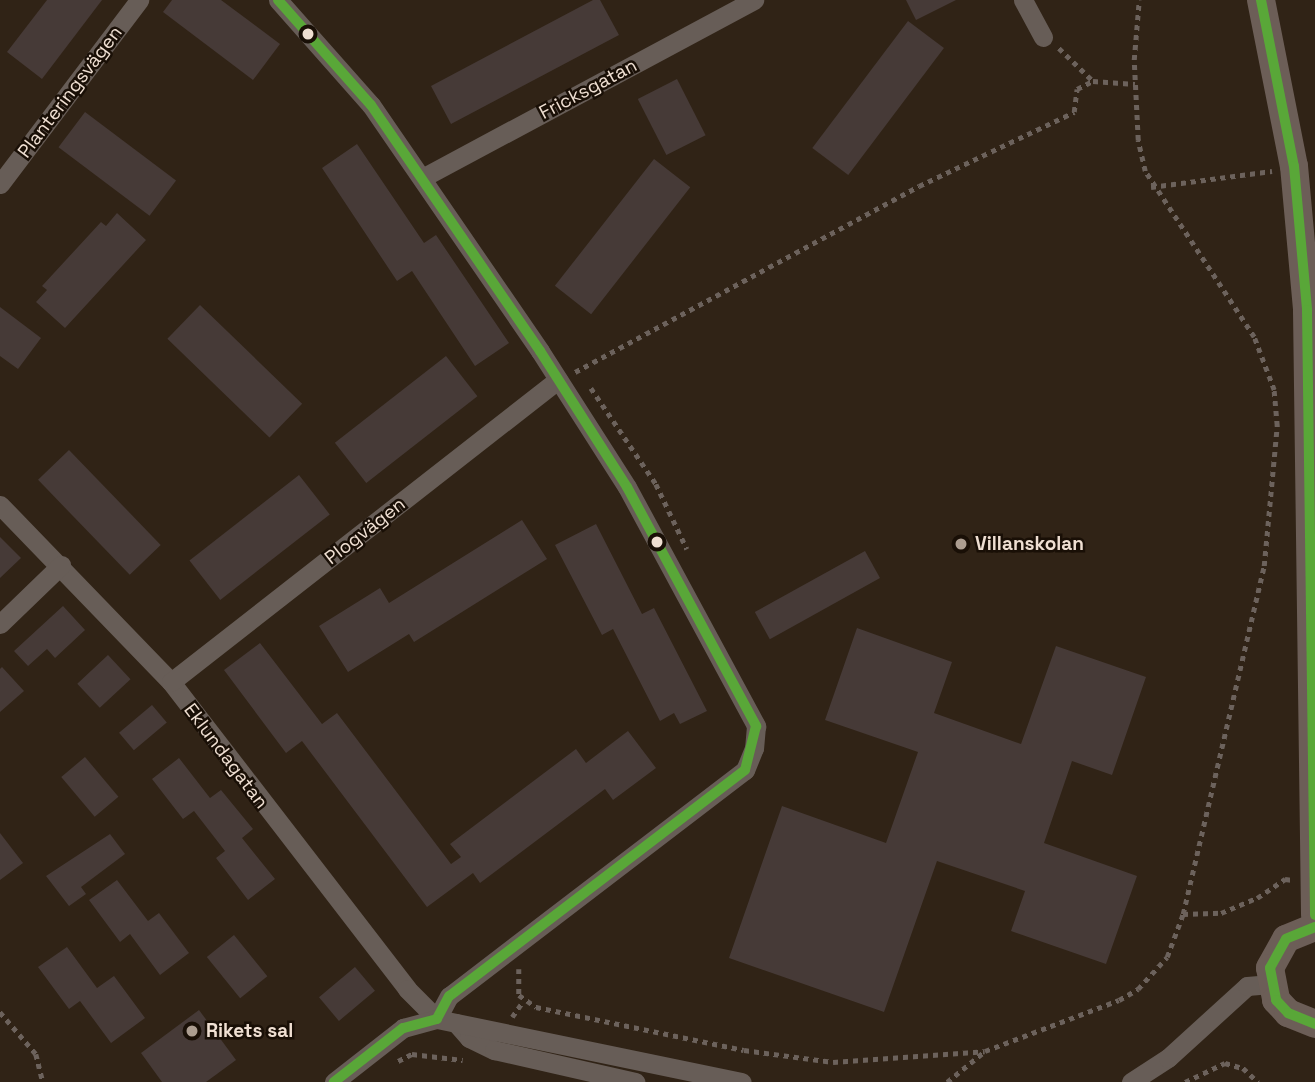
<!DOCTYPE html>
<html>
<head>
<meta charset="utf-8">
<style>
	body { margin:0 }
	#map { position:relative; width:1315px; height:1082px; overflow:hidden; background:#302316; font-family:"Space Grotesk",sans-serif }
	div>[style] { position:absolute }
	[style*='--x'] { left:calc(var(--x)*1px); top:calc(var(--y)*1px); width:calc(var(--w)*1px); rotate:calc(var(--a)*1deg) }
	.building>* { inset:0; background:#463a37; transform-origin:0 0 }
	.path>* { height:4.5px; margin-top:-2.25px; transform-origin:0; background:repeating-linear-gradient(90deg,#6c625c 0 5px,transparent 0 10px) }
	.street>* { height:19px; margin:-9.5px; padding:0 9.5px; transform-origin:9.5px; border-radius:9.5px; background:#675d57 }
	.secondary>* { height:28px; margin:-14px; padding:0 14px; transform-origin:14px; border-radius:14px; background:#6c5e57 }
	.bus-1>* { height:10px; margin:-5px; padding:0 5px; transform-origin:5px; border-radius:5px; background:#59a738 }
	.dots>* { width:19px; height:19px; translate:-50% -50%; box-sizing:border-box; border:4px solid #190f06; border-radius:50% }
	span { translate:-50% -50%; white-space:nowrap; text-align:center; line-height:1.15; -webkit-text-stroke:5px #190f06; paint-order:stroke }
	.street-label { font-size:19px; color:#efdfd2 }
	.poi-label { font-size:19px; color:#efdfd2; font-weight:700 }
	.left { translate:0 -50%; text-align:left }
</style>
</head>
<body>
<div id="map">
	<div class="building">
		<i style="clip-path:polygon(47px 0,102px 0,42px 79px,7px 52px)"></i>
		<i style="clip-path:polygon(172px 0,221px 0,280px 44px,253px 80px,163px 12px)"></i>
		<i style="clip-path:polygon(593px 0,600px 0,619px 35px,451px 124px,431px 86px)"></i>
		<i style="clip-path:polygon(906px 0,956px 0,916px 20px)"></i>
		<i style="left:908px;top:21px;width:45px;height:159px;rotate:37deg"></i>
		<i style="left:677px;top:79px;width:63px;height:44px;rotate:63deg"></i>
		<i style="left:85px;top:112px;width:114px;height:44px;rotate:37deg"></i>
		<i style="clip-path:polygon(357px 144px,424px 243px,436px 235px,509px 343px,475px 366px,412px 271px,397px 281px,322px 168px)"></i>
		<i style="left:654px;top:159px;width:46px;height:161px;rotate:38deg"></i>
		<i style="clip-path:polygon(117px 213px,146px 240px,65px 328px,36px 302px,47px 290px,42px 286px,101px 222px,106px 226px)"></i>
		<i style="left:200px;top:305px;width:142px;height:47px;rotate:44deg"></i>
		<i style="clip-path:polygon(0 307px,41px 338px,18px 369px,0 356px)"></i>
		<i style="left:446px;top:356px;width:51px;height:141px;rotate:52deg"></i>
		<i style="left:69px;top:450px;width:132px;height:43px;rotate:46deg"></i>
		<i style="left:299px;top:475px;width:50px;height:139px;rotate:52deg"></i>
		<i style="clip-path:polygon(522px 520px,547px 559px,414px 642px,409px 634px,348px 672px,319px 626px,380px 588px,389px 603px)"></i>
		<i style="clip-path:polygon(596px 524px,642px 614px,654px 608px,707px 711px,680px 724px,674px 713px,660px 721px,613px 629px,602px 635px,555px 545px)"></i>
		<i style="clip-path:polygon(0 537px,21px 558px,0 578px)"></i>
		<i style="left:865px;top:551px;width:31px;height:126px;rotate:61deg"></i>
		<i style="clip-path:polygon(63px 606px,85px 630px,55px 658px,47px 649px,28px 666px,14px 651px)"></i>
		<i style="clip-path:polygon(857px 628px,952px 662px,934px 713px,1021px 744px,1056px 646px,1146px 677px,1112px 775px,1072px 761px,1044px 843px,1137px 876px,1106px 964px,1011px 931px,1025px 891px,937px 861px,884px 1012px,729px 958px,782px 806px,886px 843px,918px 752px,825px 720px)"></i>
		<i style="clip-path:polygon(260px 643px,322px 724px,337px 713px,451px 864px,461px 857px,450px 844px,576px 749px,586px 763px,628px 731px,656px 768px,613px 800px,605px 789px,480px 883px,473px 873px,427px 907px,302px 741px,286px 753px,224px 670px)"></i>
		<i style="left:108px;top:655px;width:33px;height:42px;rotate:47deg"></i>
		<i style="clip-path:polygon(2px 667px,24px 691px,0 712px,0 669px)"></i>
		<i style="left:152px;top:705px;width:23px;height:43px;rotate:50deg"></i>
		<i style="left:85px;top:757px;width:52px;height:31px;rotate:50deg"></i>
		<i style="clip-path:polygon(179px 758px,210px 798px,221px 790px,253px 829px,242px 838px,275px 879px,248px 900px,216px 858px,225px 851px,194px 811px,183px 819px,152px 779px)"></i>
		<i style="clip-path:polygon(0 833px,23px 863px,0 880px)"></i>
		<i style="clip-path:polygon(110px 834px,125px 854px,81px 887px,86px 894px,69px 906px,46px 876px)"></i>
		<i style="clip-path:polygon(117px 880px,148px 921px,159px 913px,189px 953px,160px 975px,130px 934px,120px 942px,89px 900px)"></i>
		<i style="left:234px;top:935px;width:53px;height:35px;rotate:51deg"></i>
		<i style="clip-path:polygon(67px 947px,97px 988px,114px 976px,145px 1018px,111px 1043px,80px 1001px,69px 1009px,38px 967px)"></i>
		<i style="left:355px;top:967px;width:31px;height:47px;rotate:50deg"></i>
		<i style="clip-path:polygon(199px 1010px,236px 1060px,206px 1082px,162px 1082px,141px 1053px)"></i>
	</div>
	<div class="path">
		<i style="--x:1059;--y:48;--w:47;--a:44.1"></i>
		<i style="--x:1093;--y:81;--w:42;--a:4.1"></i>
		<i style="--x:1151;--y:187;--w:122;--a:-7.5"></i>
		<i style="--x:575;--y:372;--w:391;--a:-28.4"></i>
		<i style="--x:919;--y:186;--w:172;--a:-25.5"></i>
		<i style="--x:1074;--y:112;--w:23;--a:-83"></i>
		<i style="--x:1077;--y:89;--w:18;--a:-27"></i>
		<i style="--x:591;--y:388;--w:116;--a:55.9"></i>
		<i style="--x:656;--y:484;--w:72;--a:64.5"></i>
		<i style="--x:1183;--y:914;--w:38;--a:-2"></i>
		<i style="--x:1221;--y:913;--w:39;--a:-23"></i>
		<i style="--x:1257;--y:898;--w:34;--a:-34"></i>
		<i style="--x:1285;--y:879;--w:8;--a:7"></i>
		<i style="--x:519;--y:969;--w:26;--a:90"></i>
		<i style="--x:519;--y:995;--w:21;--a:35"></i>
		<i style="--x:536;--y:1007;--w:212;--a:11.7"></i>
		<i style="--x:744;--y:1050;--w:90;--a:7.7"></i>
		<i style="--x:833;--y:1062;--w:152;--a:-4.1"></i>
		<i style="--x:0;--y:1012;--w:55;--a:49.4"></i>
		<i style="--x:36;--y:1054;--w:29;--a:76"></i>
		<i style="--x:512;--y:1017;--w:19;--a:-55"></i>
		<i style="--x:398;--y:1061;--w:16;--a:-27"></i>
		<i style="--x:412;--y:1054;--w:51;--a:6.7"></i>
		<i style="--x:947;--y:1082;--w:49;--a:-39.2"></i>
		<i style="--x:985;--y:1051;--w:143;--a:-20.8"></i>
		<i style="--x:1119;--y:1000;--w:22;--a:-30"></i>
		<i style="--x:1138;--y:989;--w:43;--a:-47.8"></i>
		<i style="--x:1167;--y:957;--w:46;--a:-69.6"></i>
		<i style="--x:1183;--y:914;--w:357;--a:-76.9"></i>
		<i style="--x:1264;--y:566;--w:141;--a:-84.7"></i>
		<i style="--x:1277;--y:426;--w:36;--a:-95"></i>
		<i style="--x:1274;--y:390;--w:57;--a:-110.7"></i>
		<i style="--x:1254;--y:337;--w:199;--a:-123.3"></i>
		<i style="--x:1145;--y:171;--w:32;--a:-103"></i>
		<i style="--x:1138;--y:140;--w:80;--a:-92.9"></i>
		<i style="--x:1134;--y:60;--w:60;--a:-85.2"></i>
		<i style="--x:1185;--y:1082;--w:44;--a:-25.4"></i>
		<i style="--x:1225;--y:1063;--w:19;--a:16"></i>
		<i style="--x:1243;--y:1068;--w:21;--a:43"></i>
	</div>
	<div class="street">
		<i style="--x:278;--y:0;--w:140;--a:48.5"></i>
		<i style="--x:371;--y:105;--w:298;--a:55.5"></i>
		<i style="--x:540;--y:351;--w:161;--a:57.4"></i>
		<i style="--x:627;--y:487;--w:272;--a:61.6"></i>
		<i style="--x:756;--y:726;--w:22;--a:95"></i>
		<i style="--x:754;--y:748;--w:24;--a:112"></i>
		<i style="--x:745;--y:770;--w:372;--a:142.6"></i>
		<i style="--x:449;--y:996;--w:26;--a:118"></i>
		<i style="--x:1023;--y:0;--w:42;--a:61.6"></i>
		<i style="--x:422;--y:178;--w:377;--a:-28.2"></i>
		<i style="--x:0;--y:184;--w:231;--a:-52.9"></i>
		<i style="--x:0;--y:505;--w:246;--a:46"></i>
		<i style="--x:171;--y:682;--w:387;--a:52.4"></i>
		<i style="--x:407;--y:989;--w:42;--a:45"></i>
		<i style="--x:0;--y:624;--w:85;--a:-44"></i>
		<i style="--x:171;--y:682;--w:491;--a:-38"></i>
		<i style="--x:456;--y:1023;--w:20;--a:49"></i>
		<i style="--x:469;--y:1038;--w:28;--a:26"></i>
		<i style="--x:494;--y:1050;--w:145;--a:12.8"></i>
		<i style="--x:334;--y:1082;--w:88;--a:-38"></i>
		<i style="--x:403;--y:1028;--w:35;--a:-15"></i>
		<i style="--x:437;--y:1019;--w:311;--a:11.7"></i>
		<i style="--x:1131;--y:1082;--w:44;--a:-33"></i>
		<i style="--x:1168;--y:1058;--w:107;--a:-42.3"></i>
		<i style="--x:1247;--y:986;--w:24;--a:-5"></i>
	</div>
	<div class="secondary">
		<i style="--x:1261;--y:0;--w:169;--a:78.8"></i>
		<i style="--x:1294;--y:166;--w:145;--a:84.8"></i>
		<i style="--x:1307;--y:310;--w:605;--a:89.24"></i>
		<i style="--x:1315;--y:927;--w:31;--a:158"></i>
		<i style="--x:1286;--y:939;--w:33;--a:119"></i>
		<i style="--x:1270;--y:968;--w:33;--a:79"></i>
		<i style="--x:1276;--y:1000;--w:18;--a:47"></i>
		<i style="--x:1288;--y:1013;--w:29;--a:22"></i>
	</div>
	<div class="bus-1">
		<i style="--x:278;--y:0;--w:140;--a:48.5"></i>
		<i style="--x:371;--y:105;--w:298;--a:55.5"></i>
		<i style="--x:540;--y:351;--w:161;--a:57.4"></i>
		<i style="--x:627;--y:487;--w:272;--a:61.6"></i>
		<i style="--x:756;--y:726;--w:45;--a:104"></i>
		<i style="--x:745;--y:770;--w:372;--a:142.6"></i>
		<i style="--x:449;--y:996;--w:26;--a:118"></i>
		<i style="--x:437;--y:1019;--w:35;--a:165"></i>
		<i style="--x:403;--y:1028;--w:88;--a:142"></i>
		<i style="--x:1261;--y:0;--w:169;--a:78.8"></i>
		<i style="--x:1294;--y:166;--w:145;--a:84.8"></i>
		<i style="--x:1307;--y:310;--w:605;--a:89.24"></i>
		<i style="--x:1315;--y:927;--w:31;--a:158"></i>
		<i style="--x:1286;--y:939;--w:33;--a:119"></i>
		<i style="--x:1270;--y:968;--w:33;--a:79"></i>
		<i style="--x:1276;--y:1000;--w:18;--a:47"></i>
		<i style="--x:1288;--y:1013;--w:29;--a:22"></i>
	</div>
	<div class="dots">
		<i style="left:308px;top:34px;background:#efdfd2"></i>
		<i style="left:657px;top:542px;background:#efdfd2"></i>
		<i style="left:961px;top:544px;background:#ac9d90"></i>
		<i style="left:192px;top:1031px;background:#ac9d90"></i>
	</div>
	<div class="street-label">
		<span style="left:588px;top:89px;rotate:-28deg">Fricksgatan</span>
		<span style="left:70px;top:92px;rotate:-53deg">Planteringsvägen</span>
		<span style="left:365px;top:531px;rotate:-38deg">Plogvägen</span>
		<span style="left:226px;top:756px;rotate:53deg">Eklundagatan</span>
	</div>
	<div class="poi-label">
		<span class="left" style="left:975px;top:544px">Villanskolan</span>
		<span class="left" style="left:206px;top:1031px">Rikets sal</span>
	</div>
</div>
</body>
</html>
